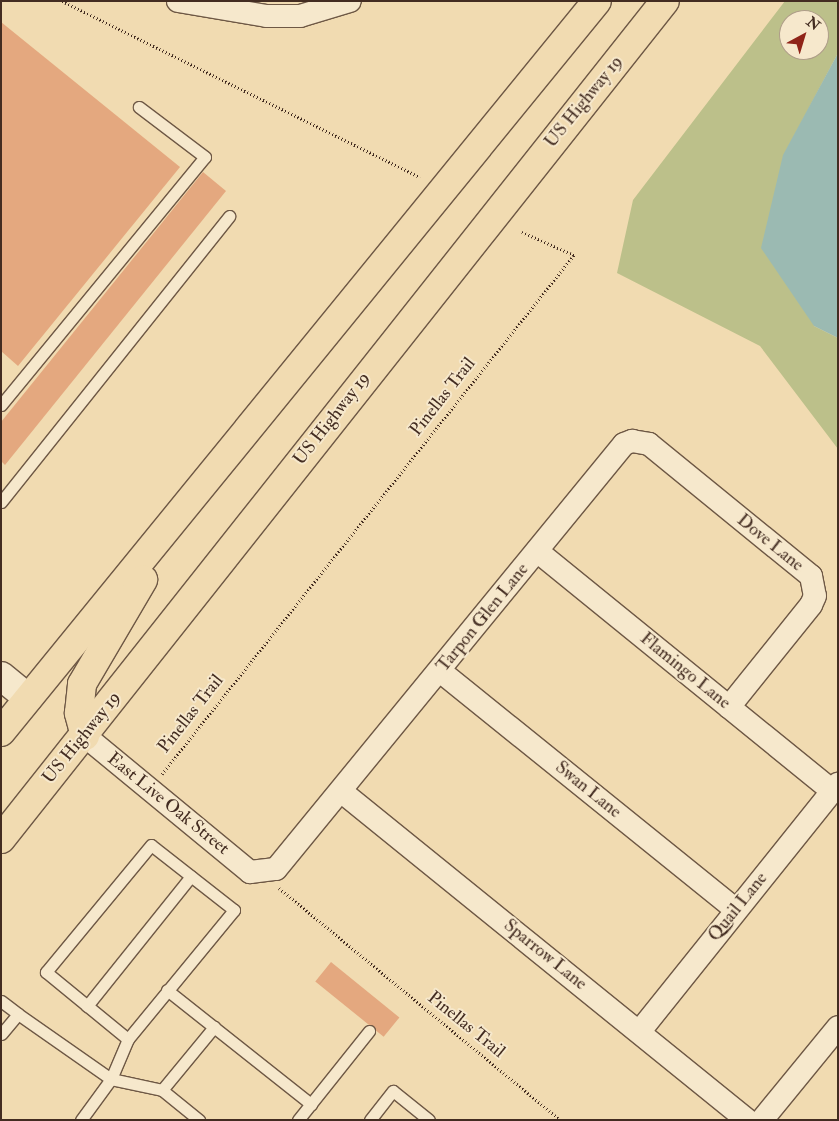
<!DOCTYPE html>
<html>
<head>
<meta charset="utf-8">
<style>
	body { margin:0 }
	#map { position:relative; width:839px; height:1121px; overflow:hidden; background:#f1dbb1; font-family:"IM FELL Double Pica",serif }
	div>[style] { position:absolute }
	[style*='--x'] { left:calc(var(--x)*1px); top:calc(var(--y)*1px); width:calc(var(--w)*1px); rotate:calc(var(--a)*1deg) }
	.green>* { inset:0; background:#bcc08a }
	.water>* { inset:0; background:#9bbab2 }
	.building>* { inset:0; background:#e4a87f; transform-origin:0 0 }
	.path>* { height:3px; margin-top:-1.5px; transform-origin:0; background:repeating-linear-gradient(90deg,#432c21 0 1px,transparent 0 3.5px) }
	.roads { filter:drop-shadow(1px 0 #6e5845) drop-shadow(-1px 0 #6e5845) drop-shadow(0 1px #6e5845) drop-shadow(0 -1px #6e5845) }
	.service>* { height:11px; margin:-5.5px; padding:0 5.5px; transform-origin:5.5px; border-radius:5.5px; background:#f6e8cc }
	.minor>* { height:22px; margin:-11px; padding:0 11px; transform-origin:11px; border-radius:11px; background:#f6e8cc }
	.tertiary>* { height:28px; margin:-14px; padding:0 14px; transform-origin:14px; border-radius:14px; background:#f6e8cc }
	.trunk>* { height:28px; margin:-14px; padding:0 14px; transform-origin:14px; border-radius:14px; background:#f1dbb1 }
	span { translate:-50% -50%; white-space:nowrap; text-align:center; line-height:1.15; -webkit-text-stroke:4px #f6e8cc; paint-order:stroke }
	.street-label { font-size:18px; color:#432c21 }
	.frame { position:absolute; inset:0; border:2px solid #432c21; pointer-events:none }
	.north { position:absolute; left:779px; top:10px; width:50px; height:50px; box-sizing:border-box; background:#f6e8cc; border:1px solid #ae9d88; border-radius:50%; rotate:39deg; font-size:14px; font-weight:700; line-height:20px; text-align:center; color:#432c21 }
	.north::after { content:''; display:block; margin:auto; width:18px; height:22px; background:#8f2418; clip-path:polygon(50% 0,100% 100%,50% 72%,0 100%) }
</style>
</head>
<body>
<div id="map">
	<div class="green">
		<i style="clip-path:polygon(evenodd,785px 1px,838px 1px,838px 53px,784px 155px,814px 326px,838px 338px,838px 449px,760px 346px,617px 273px,633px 200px,785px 1px,789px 20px,819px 20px,819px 50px,789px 50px,789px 20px)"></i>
	</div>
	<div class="water">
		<i style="clip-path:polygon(838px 53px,838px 338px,814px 326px,761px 248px,783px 155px)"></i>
	</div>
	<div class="building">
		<i style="clip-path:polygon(1px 22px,180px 167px,18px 366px,1px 351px)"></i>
		<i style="clip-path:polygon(203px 172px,226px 191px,5px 465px,1px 461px,1px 422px)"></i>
		<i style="left:331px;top:962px;width:88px;height:25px;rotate:39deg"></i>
	</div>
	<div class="path">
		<i style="--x:62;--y:1;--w:399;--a:26.2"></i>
		<i style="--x:162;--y:774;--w:663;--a:-51.56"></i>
		<i style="--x:574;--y:255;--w:57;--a:-156.1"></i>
		<i style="--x:279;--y:888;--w:364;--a:39.5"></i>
	</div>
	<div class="roads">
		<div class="service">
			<i style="--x:1;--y:405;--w:321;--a:-50.6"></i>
			<i style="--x:205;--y:157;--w:83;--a:-142.9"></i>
			<i style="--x:1;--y:502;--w:366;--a:-51.4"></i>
			<i style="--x:167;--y:990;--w:184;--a:38.4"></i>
			<i style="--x:1;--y:1001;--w:21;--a:37"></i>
			<i style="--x:18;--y:1014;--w:26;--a:130"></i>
			<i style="--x:87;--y:1006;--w:166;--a:-51.3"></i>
			<i style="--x:18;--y:1014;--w:113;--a:35"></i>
			<i style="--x:111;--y:1079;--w:52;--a:12.2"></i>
			<i style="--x:162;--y:1090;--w:48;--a:39"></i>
			<i style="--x:162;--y:1090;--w:82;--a:-50.5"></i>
			<i style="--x:81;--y:1120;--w:51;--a:-53.8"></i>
			<i style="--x:111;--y:1079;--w:43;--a:-67"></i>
			<i style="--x:128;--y:1039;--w:167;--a:-50.6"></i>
			<i style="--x:234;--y:910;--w:105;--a:-141.9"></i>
			<i style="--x:151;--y:845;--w:165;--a:129.6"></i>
			<i style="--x:46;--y:972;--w:106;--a:39.3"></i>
			<i style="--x:298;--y:1120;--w:114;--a:-51.4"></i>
			<i style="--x:370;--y:1120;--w:37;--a:-52"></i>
			<i style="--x:393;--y:1091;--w:46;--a:38.9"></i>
		</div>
		<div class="minor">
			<i style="--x:178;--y:1;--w:90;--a:9.6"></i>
			<i style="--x:267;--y:16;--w:33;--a:0"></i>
			<i style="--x:300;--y:16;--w:52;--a:-16.7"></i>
			<i style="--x:537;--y:551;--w:380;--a:39.1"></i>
			<i style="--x:440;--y:671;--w:379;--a:38.9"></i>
			<i style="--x:85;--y:736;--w:214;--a:39.5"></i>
			<i style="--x:250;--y:872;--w:26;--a:-7"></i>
			<i style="--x:276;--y:869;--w:549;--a:-50.69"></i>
			<i style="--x:624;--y:444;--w:9;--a:-21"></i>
			<i style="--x:632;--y:441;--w:17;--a:10"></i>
			<i style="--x:649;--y:444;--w:209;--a:39.2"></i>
			<i style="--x:811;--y:576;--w:20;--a:79"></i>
			<i style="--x:815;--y:596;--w:10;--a:114"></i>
			<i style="--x:811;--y:605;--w:131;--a:128.8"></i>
			<i style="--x:342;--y:792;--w:521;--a:39"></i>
			<i style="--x:640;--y:1031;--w:317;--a:-51.3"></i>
			<i style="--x:762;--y:1120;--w:120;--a:-50.7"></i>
		</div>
		<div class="tertiary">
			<i style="--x:1;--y:676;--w:35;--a:39"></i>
		</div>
		<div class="trunk">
			<i style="--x:1;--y:732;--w:943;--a:-50.81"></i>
			<i style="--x:85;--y:736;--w:24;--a:-105"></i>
			<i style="--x:79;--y:713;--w:29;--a:-84"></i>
			<i style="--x:82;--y:684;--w:121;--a:-59.6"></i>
			<i style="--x:1;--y:839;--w:1069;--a:-51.61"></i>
		</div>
	</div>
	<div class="street-label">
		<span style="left:584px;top:102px;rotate:-51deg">US Highway 19</span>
		<span style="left:443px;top:397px;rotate:-52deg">Pinellas Trail</span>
		<span style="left:332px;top:419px;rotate:-52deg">US Highway 19</span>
		<span style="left:770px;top:543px;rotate:39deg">Dove Lane</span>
		<span style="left:483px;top:618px;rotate:-51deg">Tarpon Glen Lane</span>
		<span style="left:685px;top:671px;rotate:39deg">Flamingo Lane</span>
		<span style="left:191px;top:714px;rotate:-52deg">Pinellas Trail</span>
		<span style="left:82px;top:738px;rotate:-51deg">US Highway 19</span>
		<span style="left:588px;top:790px;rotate:39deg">Swan Lane</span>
		<span style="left:168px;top:804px;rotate:39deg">East Live Oak Street</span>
		<span style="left:738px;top:907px;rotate:-51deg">Quail Lane</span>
		<span style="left:545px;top:955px;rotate:39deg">Sparrow Lane</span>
		<span style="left:466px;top:1025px;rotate:39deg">Pinellas Trail</span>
	</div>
	<div class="frame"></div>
	<div class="north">N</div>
</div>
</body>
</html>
